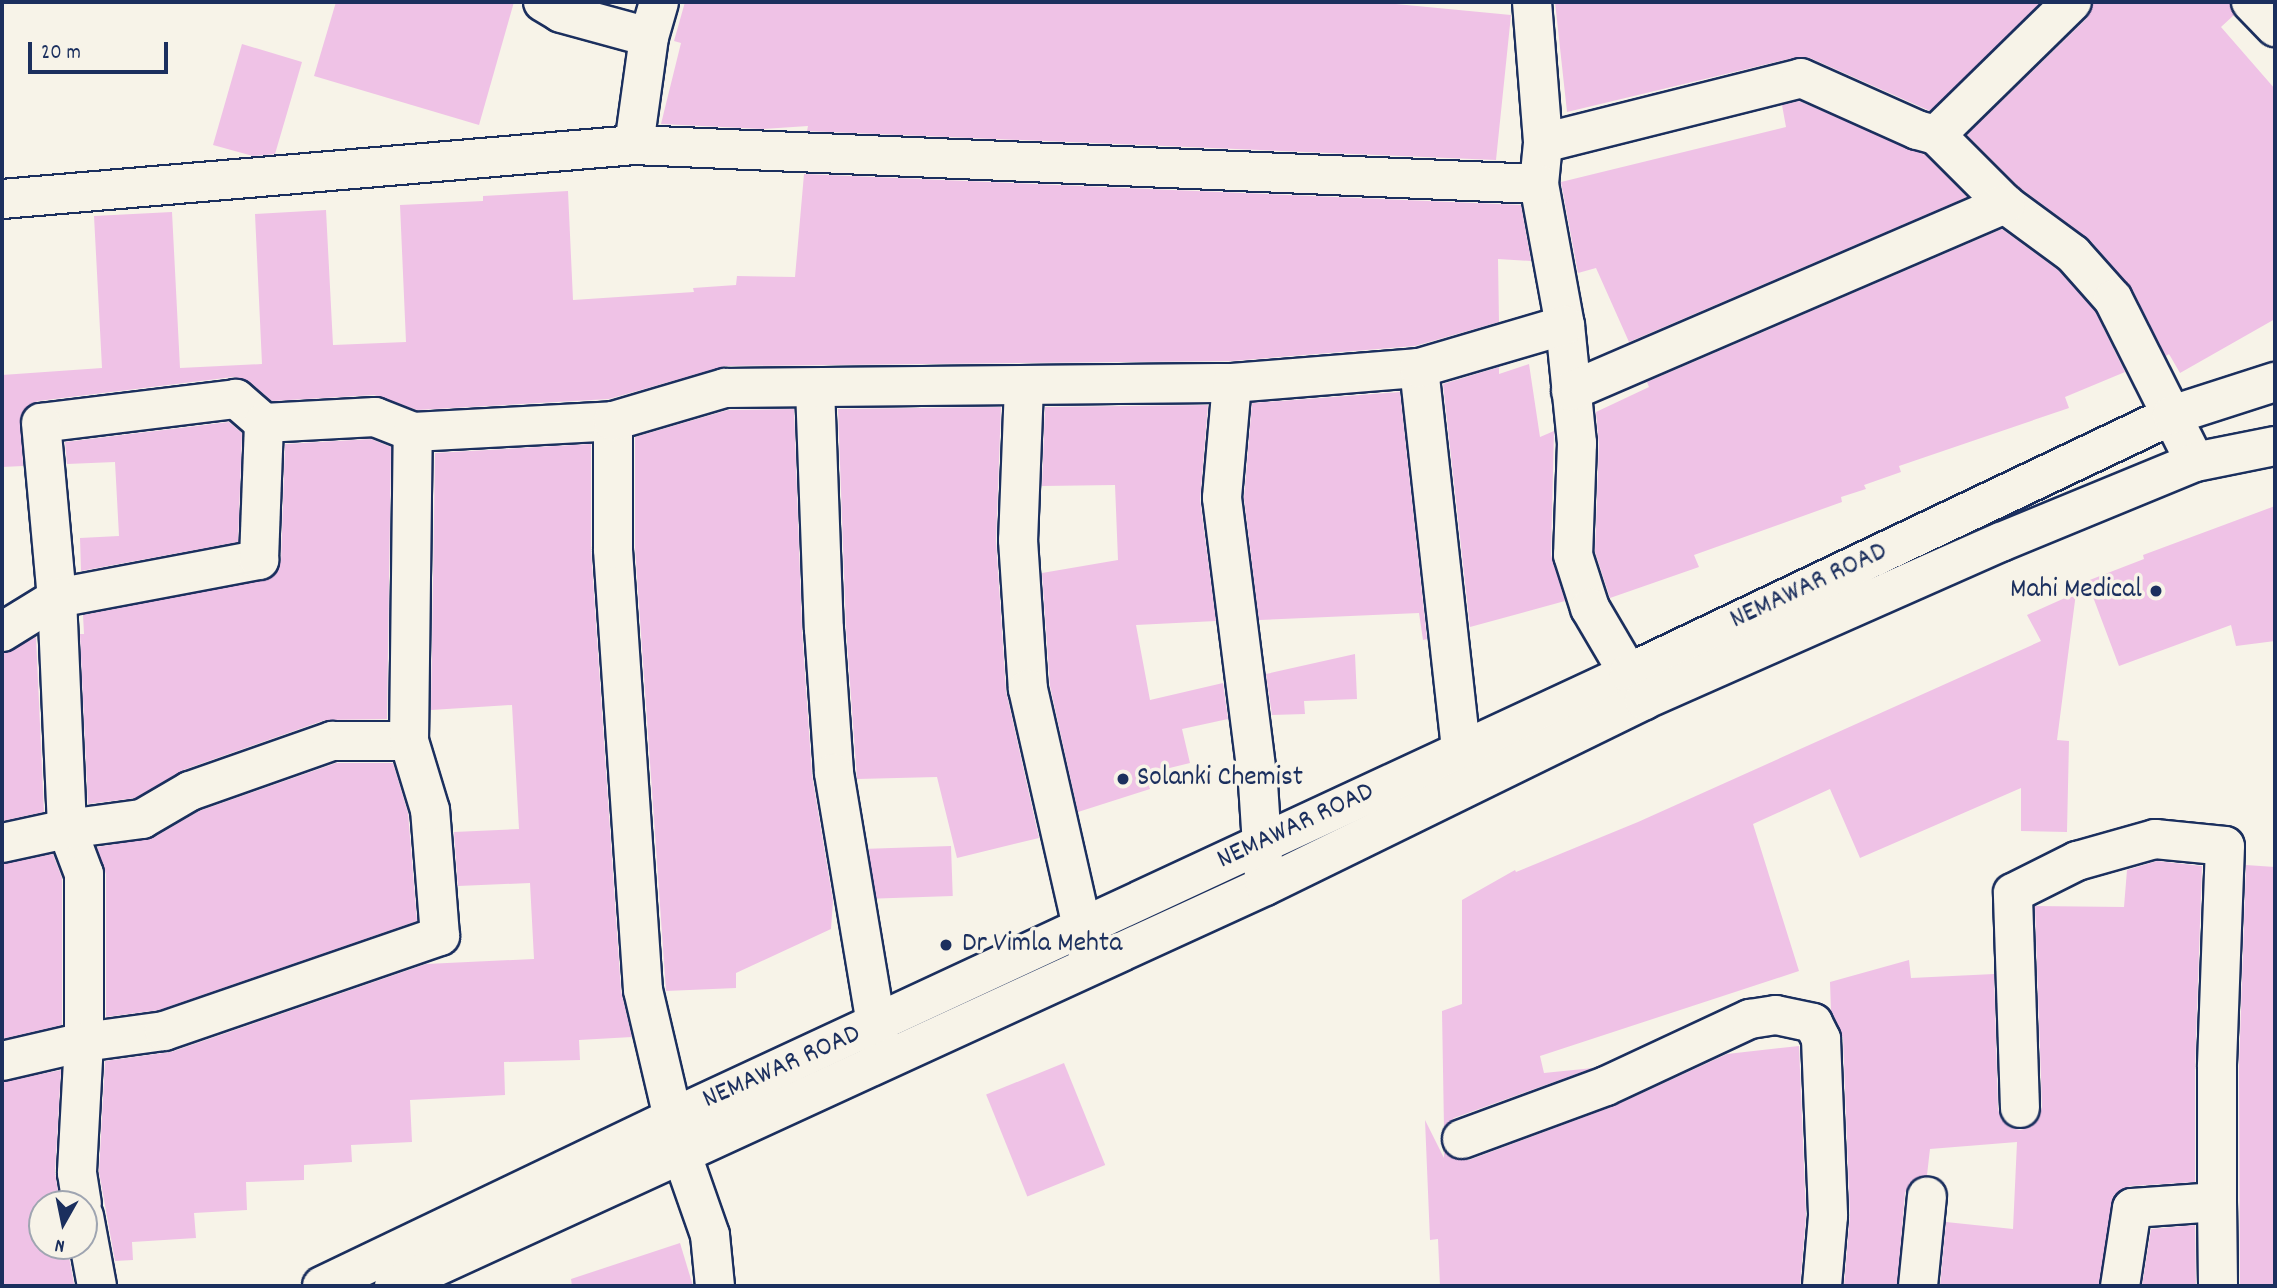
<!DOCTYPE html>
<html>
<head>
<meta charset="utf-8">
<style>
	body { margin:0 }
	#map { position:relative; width:2277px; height:1288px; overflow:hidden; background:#f7f3e8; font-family:Dekko,sans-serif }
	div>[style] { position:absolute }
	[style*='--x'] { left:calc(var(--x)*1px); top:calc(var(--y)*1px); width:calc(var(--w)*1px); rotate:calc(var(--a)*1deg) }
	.building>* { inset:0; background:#efc2e6; transform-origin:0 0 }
	.roads { filter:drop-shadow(2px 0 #1b2f5e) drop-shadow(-2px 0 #1b2f5e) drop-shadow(0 2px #1b2f5e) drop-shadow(0 -2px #1b2f5e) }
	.street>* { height:38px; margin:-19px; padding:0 19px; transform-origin:19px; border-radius:19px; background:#f7f3e8 }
	.secondary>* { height:38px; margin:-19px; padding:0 19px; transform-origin:19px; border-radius:19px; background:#f7f3e8 }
	.highway>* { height:38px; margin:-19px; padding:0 19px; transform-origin:19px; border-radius:19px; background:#f7f3e8 }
	.dots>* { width:19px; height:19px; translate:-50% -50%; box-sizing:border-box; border:4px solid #f7f3e8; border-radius:50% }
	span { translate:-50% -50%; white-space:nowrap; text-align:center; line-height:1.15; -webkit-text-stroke:7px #f7f3e8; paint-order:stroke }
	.street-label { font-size:28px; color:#1b2f5e }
	.poi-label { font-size:28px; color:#1b2f5e }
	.right { translate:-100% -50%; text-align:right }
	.left { translate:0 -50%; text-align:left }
	.frame { position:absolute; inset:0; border:4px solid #1b2f5e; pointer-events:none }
	.north { position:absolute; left:28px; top:1190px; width:70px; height:70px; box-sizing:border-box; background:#f7f3e8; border:2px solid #9fa5b1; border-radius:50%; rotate:189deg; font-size:19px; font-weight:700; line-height:28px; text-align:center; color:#1b2f5e }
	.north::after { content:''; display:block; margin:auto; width:24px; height:32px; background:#1b2f5e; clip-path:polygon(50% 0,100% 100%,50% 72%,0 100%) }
	.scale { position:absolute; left:28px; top:42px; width:140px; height:32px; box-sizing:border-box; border:4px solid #1b2f5e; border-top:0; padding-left:9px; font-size:21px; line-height:24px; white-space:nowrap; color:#1b2f5e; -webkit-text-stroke:5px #f7f3e8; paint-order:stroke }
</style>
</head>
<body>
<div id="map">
	<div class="building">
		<i style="clip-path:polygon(336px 2px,514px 2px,479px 125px,314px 76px)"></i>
		<i style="clip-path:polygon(685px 2px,1375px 2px,1511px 15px,1496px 160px,807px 131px,808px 126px,763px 129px,661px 124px,681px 43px,674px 41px)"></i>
		<i style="clip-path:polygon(1555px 2px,2041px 2px,1930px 111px,1810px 58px,1797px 57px,1567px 112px)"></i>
		<i style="clip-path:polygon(2093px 2px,2230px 2px,2234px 15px,2221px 27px,2275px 89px,2275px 319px,2180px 373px,2169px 354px,2166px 356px,2132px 289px,2089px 239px,2019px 187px,1967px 135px,2087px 18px)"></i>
		<i style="clip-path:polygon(242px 44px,302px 62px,275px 154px,253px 156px,213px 145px)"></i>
		<i style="clip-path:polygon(1799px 101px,1925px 155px,1967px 197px,1629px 342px,1596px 268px,1578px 273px,1561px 182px,1786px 127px,1782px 105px)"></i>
		<i style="clip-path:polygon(804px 174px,1521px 205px,1531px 261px,1498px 259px,1499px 322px,1415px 346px,1231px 361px,725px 366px,609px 399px,417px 410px,374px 395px,272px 401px,250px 382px,233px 377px,38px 401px,28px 406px,21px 415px,23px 466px,2px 467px,2px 375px,102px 368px,94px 216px,172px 212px,180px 368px,262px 364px,255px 214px,326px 210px,333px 345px,406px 342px,400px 205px,483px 201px,483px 196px,568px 191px,573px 300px,694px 292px,693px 288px,736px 285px,737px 276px,795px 277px)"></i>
		<i style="clip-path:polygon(2002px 229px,2058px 270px,2095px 311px,2125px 372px,2065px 397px,2069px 408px,1899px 466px,1901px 472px,1864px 485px,1866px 489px,1841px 497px,1842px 502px,1694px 555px,1699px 567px,1610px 598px,1595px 552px,1599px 444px,1596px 412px,1649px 387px,1647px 382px)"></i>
		<i style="clip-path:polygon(1529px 364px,1540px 437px,1554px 431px,1551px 555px,1565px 601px,1470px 627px,1443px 384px,1499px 367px,1499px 374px)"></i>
		<i style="clip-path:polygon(1400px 392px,1427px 639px,1423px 640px,1419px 613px,1259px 620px,1244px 498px,1252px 403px)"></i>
		<i style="clip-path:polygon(1208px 405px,1200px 500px,1216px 621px,1136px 625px,1150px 700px,1223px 683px,1228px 719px,1182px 729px,1190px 763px,1145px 774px,1150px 789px,1078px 812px,1050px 686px,1042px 573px,1118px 560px,1115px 485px,1042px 486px,1045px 407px)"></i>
		<i style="clip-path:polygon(1001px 407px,996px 541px,1006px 691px,1039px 838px,957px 858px,937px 777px,857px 779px,846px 628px,838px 409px)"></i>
		<i style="clip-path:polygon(794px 409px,802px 630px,812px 775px,833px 901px,831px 929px,736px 973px,736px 988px,666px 991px,635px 548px,635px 437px,728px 410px)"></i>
		<i style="clip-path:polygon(229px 422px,242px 433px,238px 542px,81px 571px,80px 538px,119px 536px,115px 462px,67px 464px,65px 442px)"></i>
		<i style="clip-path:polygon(371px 439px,391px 447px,387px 719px,325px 720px,183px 770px,135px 798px,88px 804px,80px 634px,84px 634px,83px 615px,271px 578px,281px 561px,285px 444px)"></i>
		<i style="clip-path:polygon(591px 444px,591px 550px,621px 991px,632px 1037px,579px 1040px,580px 1060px,504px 1062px,505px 1095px,410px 1100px,412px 1142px,351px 1145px,352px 1162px,304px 1165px,304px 1180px,246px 1182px,247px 1210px,194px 1213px,196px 1238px,132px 1242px,133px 1260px,115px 1261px,99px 1172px,105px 1061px,171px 1052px,426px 964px,534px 959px,530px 883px,458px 886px,454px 832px,519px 829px,512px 705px,431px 710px,435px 453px)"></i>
		<i style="clip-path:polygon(2275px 506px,2275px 641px,2236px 646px,2231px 625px,2119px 666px,2087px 581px,2144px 559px,2143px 555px)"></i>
		<i style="clip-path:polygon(2076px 593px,2057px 740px,2069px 741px,2067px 832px,2021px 831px,2021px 788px,1860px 858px,1830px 789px,1753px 824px,1799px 971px,1540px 1056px,1544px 1073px,1593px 1068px,1454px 1118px,1444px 1128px,1442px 1011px,1462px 1004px,1462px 900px,1515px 870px,1516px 872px,1638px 822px,2041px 641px,2027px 615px)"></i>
		<i style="clip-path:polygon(36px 637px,44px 812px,2px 821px,2px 654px)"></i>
		<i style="clip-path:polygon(1355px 654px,1357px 699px,1304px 701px,1305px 714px,1272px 715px,1266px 674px)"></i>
		<i style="clip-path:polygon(336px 763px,393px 763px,408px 813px,417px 921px,159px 1010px,106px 1017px,106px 874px,97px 847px,153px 838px,199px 811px)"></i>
		<i style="left:951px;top:846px;width:50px;height:82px;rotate:88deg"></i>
		<i style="clip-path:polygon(53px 854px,62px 878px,62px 1025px,2px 1039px,2px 864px)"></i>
		<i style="clip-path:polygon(2157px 861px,2202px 866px,2195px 1066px,2195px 1182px,2130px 1186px,2114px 1195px,2099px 1286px,1940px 1286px,1946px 1222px,2013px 1229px,2017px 1142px,1930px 1149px,1927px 1175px,1910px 1183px,1905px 1193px,1897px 1286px,1844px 1286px,1850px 1215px,1843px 1038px,1831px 1011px,1830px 982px,1909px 960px,1911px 978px,1994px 974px,1998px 1109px,2001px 1119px,2009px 1127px,2020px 1130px,2031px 1127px,2039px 1119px,2042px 1107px,2035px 906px,2124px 907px,2127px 870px)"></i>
		<i style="clip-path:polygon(2246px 865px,2275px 867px,2275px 1286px,2240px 1286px,2239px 1067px)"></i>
		<i style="clip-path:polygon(1799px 1046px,1806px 1215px,1800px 1286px,1440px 1286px,1438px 1239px,1430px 1240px,1425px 1120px,1444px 1158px,1444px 1150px,1458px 1160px,1469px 1160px,1614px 1106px,1727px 1054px)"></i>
		<i style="left:1064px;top:1063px;width:110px;height:84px;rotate:68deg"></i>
		<i style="clip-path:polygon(61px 1070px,55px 1172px,60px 1204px,42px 1204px,42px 1246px,67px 1246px,74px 1284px,2px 1286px,2px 1082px)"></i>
		<i style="clip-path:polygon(2195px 1225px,2196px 1286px,2142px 1286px,2151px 1229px)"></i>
		<i style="clip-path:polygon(680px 1243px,693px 1286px,572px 1286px,571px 1279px)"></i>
	</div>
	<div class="roads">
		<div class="street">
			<i style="--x:543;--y:2;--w:21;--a:31"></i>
			<i style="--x:561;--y:13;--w:91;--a:15.3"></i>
			<i style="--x:1532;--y:2;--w:141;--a:85.5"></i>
			<i style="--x:1543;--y:143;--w:41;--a:95.6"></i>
			<i style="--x:1539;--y:184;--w:143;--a:79.6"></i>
			<i style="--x:1565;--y:325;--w:119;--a:84.2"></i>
			<i style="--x:1577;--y:443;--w:112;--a:92"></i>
			<i style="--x:1573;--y:555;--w:56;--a:72.2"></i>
			<i style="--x:1590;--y:608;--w:107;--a:59.6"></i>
			<i style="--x:1936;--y:135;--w:190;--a:-44.4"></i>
			<i style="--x:1543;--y:143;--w:266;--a:-14.1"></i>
			<i style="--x:1801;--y:78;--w:127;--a:24.1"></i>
			<i style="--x:1917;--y:130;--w:20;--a:15"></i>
			<i style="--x:1936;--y:135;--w:98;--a:45"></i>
			<i style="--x:2005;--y:204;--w:84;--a:36.3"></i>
			<i style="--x:2073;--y:254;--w:60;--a:48.4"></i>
			<i style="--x:2113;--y:299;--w:182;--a:63.3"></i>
			<i style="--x:634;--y:145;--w:906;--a:2.47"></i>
			<i style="--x:2;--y:199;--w:634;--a:-4.88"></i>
			<i style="--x:634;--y:145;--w:109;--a:-82.1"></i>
			<i style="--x:649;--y:37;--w:36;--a:-74"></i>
			<i style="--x:1419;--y:368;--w:418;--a:83.7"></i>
			<i style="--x:1232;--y:383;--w:115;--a:95"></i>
			<i style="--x:1222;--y:498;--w:287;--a:82.8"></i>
			<i style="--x:1258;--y:783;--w:92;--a:86.3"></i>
			<i style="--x:1024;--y:386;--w:154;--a:92.2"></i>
			<i style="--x:1018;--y:540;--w:149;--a:86.2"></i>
			<i style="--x:1028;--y:689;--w:276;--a:77.2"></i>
			<i style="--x:815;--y:388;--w:241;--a:87.9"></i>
			<i style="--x:824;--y:629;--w:144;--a:86"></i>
			<i style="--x:834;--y:773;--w:285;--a:80.5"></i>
			<i style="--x:1571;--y:391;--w:473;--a:-23.3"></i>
			<i style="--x:264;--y:423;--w:37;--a:-139"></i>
			<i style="--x:236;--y:399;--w:196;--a:173"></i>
			<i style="--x:41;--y:423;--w:176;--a:84.8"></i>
			<i style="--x:57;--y:598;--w:206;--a:-10.7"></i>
			<i style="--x:259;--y:560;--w:137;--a:-87.9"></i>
			<i style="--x:264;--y:423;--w:111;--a:-3.1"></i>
			<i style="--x:375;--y:417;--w:41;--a:21.5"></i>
			<i style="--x:413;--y:432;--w:200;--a:-3.1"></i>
			<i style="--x:2;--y:632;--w:65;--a:-31.7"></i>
			<i style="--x:57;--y:598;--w:231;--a:87.5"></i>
			<i style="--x:67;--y:829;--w:48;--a:69.3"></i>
			<i style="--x:84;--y:874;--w:168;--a:90"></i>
			<i style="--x:84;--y:1042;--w:131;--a:93.1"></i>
			<i style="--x:77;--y:1173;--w:31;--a:81"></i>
			<i style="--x:2;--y:843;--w:66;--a:-12.2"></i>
			<i style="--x:67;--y:829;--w:76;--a:-7.6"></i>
			<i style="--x:142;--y:819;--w:56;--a:-30.3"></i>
			<i style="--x:190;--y:791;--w:151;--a:-19.4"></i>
			<i style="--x:332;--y:741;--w:77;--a:0"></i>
			<i style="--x:2;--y:1061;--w:84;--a:-13"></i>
			<i style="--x:84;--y:1042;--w:81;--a:-7.8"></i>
			<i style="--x:164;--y:1031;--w:292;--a:-19"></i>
			<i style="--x:440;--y:936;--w:126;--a:-94.5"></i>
			<i style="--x:430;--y:810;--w:72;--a:-106.9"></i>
			<i style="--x:409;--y:741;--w:309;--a:-89.3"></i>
			<i style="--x:2020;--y:1108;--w:215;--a:-91.9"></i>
			<i style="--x:2013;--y:893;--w:72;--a:-26.6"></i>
			<i style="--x:2077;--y:861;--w:81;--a:-15.8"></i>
			<i style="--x:2155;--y:839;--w:70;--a:5.7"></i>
			<i style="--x:2225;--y:846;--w:221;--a:92.1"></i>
			<i style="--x:2217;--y:1067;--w:135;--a:90"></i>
			<i style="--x:2217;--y:1202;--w:85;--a:176"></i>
			<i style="--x:2132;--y:1208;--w:79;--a:98.7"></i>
			<i style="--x:1462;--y:1139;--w:153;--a:-20.2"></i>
			<i style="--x:1606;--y:1086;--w:159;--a:-25"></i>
			<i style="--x:1750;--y:1019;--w:26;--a:-9"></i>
			<i style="--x:1776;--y:1015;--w:38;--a:12"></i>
			<i style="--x:1813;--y:1023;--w:18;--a:63"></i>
			<i style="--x:1821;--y:1039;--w:177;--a:87.7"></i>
			<i style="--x:1828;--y:1216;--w:70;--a:94.9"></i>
			<i style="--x:2217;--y:1202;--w:84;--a:89.3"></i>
			<i style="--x:84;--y:1216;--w:71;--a:79.5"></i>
			<i style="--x:715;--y:1286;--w:51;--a:-95.6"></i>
			<i style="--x:710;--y:1235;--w:88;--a:-109.3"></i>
			<i style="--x:681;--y:1152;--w:166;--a:-103.2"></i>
			<i style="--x:643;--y:990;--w:442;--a:-93.9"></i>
			<i style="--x:613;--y:549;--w:128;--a:-90"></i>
			<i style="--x:613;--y:421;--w:117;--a:-16.4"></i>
			<i style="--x:725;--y:388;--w:507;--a:-0.57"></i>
			<i style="--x:1232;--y:383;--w:188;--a:-4.6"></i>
			<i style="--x:1419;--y:368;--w:152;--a:-16.4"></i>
			<i style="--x:1918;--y:1286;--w:90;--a:-84.3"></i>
		</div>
		<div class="secondary">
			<i style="--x:2251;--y:2;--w:35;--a:46"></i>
		</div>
		<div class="highway">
			<i style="--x:322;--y:1286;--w:388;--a:-25.6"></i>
			<i style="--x:672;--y:1118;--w:1055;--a:-24.94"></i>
			<i style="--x:1629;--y:673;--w:601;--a:-25.41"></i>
			<i style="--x:2172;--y:415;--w:108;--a:-17.8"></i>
			<i style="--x:394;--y:1286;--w:958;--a:-24.67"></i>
			<i style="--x:1265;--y:886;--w:422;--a:-26.1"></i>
			<i style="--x:1644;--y:700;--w:390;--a:-23.9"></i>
			<i style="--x:2001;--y:542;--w:210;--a:-22.4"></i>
			<i style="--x:2195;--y:462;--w:82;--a:-11.3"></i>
		</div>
	</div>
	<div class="dots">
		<i style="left:2156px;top:591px;background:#1b2f5e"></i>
		<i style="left:1123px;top:779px;background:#1b2f5e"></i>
		<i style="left:946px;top:945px;background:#1b2f5e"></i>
	</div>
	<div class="street-label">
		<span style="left:1809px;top:587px;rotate:-25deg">NEMAWAR ROAD</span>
		<span style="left:1296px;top:827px;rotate:-25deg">NEMAWAR ROAD</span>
		<span style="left:782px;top:1068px;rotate:-24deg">NEMAWAR ROAD</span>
	</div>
	<div class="poi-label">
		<span class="right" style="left:2142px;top:591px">Mahi Medical</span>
		<span class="left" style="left:1137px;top:779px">Solanki Chemist</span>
		<span class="left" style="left:962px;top:945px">Dr Vimla Mehta</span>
	</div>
	<div class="frame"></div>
	<div class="north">N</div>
	<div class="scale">20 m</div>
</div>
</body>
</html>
